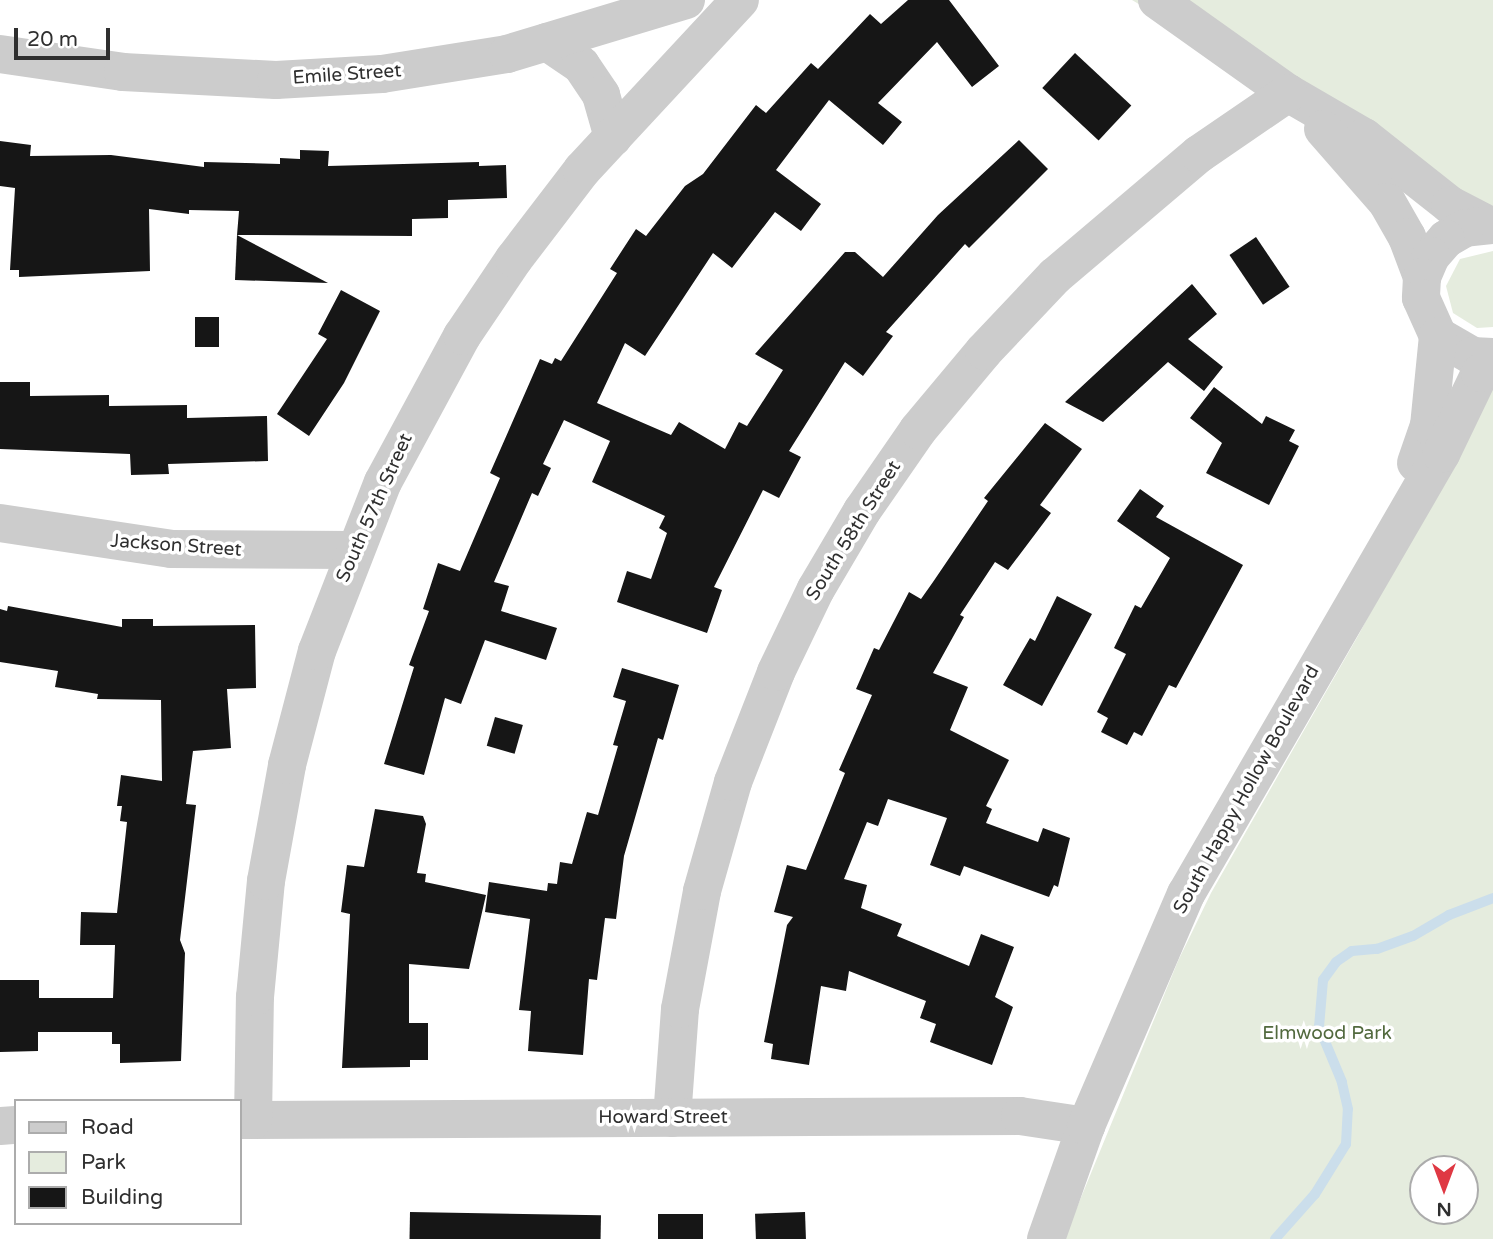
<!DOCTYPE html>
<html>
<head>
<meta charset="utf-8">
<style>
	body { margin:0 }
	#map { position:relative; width:1493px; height:1239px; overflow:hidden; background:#fff; font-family:"Varela Round",sans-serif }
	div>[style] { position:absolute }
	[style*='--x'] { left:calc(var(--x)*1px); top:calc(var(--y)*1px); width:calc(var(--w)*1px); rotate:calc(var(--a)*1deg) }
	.green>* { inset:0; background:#e5ecde }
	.stream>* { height:10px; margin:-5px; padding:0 5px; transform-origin:5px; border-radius:5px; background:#cbdeeb }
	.building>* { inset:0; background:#161616; transform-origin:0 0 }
	.minor>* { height:38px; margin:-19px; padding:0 19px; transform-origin:19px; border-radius:19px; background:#ccc }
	span { translate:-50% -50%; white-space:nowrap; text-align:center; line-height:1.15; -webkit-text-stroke:7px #fff; paint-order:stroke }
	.street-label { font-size:19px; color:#2f2f2f }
	.park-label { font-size:19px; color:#526a3e }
	.legend { position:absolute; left:14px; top:1099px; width:228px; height:126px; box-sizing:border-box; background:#fff; border:2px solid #acacac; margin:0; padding:9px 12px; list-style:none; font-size:21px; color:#2f2f2f }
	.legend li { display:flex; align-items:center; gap:14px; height:35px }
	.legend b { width:35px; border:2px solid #acacac }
	.north { position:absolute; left:1409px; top:1155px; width:70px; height:70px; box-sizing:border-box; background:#fff; border:2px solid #acacac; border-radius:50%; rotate:180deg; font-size:19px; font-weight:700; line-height:28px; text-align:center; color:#2f2f2f }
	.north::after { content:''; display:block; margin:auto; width:24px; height:32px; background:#df3843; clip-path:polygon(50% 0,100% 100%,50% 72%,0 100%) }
	.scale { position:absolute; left:14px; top:28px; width:96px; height:32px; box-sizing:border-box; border:4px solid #2f2f2f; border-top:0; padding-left:9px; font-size:21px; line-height:24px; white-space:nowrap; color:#2f2f2f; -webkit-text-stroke:5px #fff; paint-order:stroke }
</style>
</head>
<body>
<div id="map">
	<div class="green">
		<i style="clip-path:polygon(1132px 0,1493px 0,1493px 206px,1463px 198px)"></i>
		<i style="clip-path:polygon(1493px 251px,1493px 327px,1477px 328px,1453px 313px,1446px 286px,1460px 259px)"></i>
		<i style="clip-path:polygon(evenodd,1493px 381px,1493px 1239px,1064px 1239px,1178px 961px,1211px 893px,1359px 634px,1493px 381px,1423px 1169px,1465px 1169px,1465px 1211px,1423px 1211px,1423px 1169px)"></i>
	</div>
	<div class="stream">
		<i style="--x:1275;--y:1239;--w:60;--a:-48.4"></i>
		<i style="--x:1315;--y:1194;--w:59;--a:-58.2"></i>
		<i style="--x:1346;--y:1144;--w:35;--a:-87"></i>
		<i style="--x:1348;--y:1109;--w:28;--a:-103"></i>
		<i style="--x:1342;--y:1082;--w:60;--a:-112.7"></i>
		<i style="--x:1319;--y:1027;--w:47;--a:-85.1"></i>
		<i style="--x:1323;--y:980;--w:22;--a:-54"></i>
		<i style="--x:1336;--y:962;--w:19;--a:-35"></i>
		<i style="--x:1352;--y:951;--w:25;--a:-5"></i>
		<i style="--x:1377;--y:949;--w:38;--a:-20"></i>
		<i style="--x:1413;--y:936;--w:42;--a:-30.3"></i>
		<i style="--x:1449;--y:915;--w:47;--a:-21.1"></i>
	</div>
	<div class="building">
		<i style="clip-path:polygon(908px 0,949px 0,999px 66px,972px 87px,937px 42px,878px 103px,902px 122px,883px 145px,829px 100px,776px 170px,821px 204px,801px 231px,775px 212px,732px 268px,713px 253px,645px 356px,625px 343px,597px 403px,671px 435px,679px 422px,725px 449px,739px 422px,747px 426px,783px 370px,755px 354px,845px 252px,855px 252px,883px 277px,938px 215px,1019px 140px,1048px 169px,969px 248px,965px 244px,886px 332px,893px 336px,863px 376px,845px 362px,789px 451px,801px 457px,779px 498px,763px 490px,714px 587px,722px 590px,707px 633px,617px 602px,627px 571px,651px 579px,667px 533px,659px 528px,665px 516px,592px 482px,610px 441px,564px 420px,543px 464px,551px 468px,538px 496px,532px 493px,494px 582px,509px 586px,501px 611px,557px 628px,546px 660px,485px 640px,461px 704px,445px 698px,424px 775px,384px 764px,414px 667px,409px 665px,429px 611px,423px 609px,438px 563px,460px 571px,500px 478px,490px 473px,540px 359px,552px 364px,555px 358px,561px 361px,617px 273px,610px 269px,636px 229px,646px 236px,685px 186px,703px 174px,756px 105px,766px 113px,811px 63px,818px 69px,870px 14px,881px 24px)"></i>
		<i style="left:1075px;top:53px;width:77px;height:48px;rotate:43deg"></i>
		<i style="clip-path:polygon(0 141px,31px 145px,30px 156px,111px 155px,204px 167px,204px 162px,280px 164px,280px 158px,300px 159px,300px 150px,329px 151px,328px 166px,479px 162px,479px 166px,506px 165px,507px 198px,448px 200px,448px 218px,412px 219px,412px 236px,237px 235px,239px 211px,189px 210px,189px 214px,149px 209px,150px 271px,19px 277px,19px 270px,10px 270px,15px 188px,0 186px)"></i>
		<i style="clip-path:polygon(237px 235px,328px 283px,235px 280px)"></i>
		<i style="left:1256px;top:237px;width:60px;height:32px;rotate:56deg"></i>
		<i style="clip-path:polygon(1192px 284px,1217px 314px,1188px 339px,1223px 367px,1204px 391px,1168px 362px,1103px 422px,1065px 402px)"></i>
		<i style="clip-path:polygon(341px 290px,380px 311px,344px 383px,309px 436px,277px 414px,327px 339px,318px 334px)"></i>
		<i style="left:195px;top:317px;width:24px;height:30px"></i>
		<i style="clip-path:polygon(0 382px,30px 382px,30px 396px,109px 395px,109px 406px,187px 405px,187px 418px,267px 416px,268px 461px,168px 464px,169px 474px,131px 475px,130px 454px,0 449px)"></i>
		<i style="clip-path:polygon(1214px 387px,1262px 424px,1266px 416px,1295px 430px,1289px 441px,1299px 446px,1269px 505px,1206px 473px,1222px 443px,1190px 418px)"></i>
		<i style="clip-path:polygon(1045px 423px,1082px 449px,1040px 505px,1051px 513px,1008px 570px,995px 562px,960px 615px,964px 617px,933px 673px,968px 687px,950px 730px,1009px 760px,986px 806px,992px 809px,986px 823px,1038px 842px,1043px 828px,1070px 838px,1058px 887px,1054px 885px,1049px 897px,964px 866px,960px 876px,930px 865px,947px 818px,888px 799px,878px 826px,867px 822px,844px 879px,867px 885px,861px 908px,902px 924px,897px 936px,969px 966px,981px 934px,1014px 947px,995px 997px,1013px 1007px,992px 1065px,930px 1042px,936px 1024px,920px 1018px,926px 1001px,849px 971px,846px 991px,821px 986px,809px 1065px,771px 1059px,773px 1044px,764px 1042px,787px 925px,793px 917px,774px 912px,787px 865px,806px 870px,845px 773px,839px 770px,872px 695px,856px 689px,874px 648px,879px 650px,909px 592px,921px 599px,933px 582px,988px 501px,984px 498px)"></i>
		<i style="clip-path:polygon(1140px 489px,1164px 506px,1156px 517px,1243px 565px,1176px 688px,1169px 685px,1142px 736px,1134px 732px,1127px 745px,1101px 732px,1108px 718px,1097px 712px,1126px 654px,1114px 648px,1135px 605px,1141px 608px,1170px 558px,1117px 521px)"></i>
		<i style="clip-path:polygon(1057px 596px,1092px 614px,1042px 706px,1003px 685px,1030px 638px,1035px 641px)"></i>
		<i style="clip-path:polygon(8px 606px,122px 627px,122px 619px,153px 619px,153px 626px,255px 625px,256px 688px,227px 689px,231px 748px,193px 751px,186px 804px,196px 805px,180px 940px,185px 953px,181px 1061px,120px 1063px,120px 1044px,112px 1044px,112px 1032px,38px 1032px,38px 1051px,0 1052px,0 980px,39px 980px,39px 998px,113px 998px,115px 945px,80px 945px,81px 912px,117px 913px,127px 822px,120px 821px,122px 806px,117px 806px,121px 775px,162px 781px,161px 700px,97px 699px,98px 694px,55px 687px,58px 671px,0 662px,0 609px,7px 611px)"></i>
		<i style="clip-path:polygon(622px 668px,679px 685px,663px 740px,658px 738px,624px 856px,616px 919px,605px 918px,597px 980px,589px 979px,583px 1055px,528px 1051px,531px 1011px,519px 1010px,530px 919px,485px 912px,489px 882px,547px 891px,548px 883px,557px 884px,560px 862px,572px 864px,587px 812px,598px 815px,618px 746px,613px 745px,626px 701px,613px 697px)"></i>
		<i style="left:495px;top:717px;width:29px;height:30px;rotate:16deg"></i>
		<i style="clip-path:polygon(375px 809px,423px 816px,426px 824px,417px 873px,426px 874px,425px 882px,486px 895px,469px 969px,409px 964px,409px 1023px,428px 1023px,428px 1060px,410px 1060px,410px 1067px,342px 1068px,350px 914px,341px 912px,347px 865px,364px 867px)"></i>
		<i style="left:410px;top:1212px;width:191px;height:27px;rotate:1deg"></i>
		<i style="left:805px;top:1212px;width:27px;height:50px;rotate:88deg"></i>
		<i style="left:658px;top:1214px;width:45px;height:25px"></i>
	</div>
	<div class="minor">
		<i style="--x:1157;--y:0;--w:161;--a:35.4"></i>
		<i style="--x:1288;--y:93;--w:88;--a:30.1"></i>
		<i style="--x:1364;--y:137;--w:110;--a:38.3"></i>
		<i style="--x:1450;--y:205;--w:42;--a:27.2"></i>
		<i style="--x:547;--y:42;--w:41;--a:34.1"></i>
		<i style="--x:581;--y:65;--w:36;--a:56"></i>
		<i style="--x:601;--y:95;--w:44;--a:74.1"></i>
		<i style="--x:0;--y:54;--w:124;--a:8.3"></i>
		<i style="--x:123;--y:72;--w:153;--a:3"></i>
		<i style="--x:276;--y:80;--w:106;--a:-3.2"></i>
		<i style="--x:382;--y:74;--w:127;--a:-9.1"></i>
		<i style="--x:507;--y:54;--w:187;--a:-16.8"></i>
		<i style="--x:1323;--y:129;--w:97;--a:48.8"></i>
		<i style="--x:1387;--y:202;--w:40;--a:60.3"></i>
		<i style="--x:1407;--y:237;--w:43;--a:69.4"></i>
		<i style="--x:1493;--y:225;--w:28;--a:174"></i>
		<i style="--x:1465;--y:228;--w:22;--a:150"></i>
		<i style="--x:1446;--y:239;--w:23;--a:131"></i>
		<i style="--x:1431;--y:256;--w:23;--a:113"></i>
		<i style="--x:1422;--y:277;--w:21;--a:93"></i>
		<i style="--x:1421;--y:298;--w:42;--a:65.9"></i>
		<i style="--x:1438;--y:336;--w:39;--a:30"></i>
		<i style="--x:1472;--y:356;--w:21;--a:3"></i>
		<i style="--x:1416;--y:463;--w:39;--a:-71"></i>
		<i style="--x:1429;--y:426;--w:90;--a:-84.3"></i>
		<i style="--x:0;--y:523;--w:173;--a:8.6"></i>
		<i style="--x:171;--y:549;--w:184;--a:0.3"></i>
		<i style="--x:672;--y:1118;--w:109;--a:-85.8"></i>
		<i style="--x:680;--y:1009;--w:120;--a:-79.4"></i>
		<i style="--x:702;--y:891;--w:113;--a:-74.1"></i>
		<i style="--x:733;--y:782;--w:118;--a:-68.6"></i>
		<i style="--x:776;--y:672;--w:92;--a:-64.3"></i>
		<i style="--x:816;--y:589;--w:91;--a:-59.5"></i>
		<i style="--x:862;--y:511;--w:98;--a:-55.3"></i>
		<i style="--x:918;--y:430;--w:103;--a:-50.1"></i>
		<i style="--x:984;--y:351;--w:103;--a:-46.6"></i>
		<i style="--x:1055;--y:276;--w:189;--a:-40.3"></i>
		<i style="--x:1199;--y:154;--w:108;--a:-34.4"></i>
		<i style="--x:240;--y:1120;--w:780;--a:-0.29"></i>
		<i style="--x:1020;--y:1116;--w:67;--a:8.6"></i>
		<i style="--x:253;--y:1120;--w:123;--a:-89.1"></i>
		<i style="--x:255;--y:997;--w:117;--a:-84.6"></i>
		<i style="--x:266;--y:881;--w:118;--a:-79.7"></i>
		<i style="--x:287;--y:765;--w:118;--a:-75.3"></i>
		<i style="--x:317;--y:651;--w:181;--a:-68.7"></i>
		<i style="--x:383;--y:482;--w:166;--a:-61.6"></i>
		<i style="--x:462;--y:336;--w:93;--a:-56"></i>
		<i style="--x:514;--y:259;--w:112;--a:-52.6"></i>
		<i style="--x:582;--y:170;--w:232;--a:-47.1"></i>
		<i style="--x:0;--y:1126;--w:16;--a:-4"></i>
		<i style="--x:1046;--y:1239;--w:120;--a:-70.5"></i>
		<i style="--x:1086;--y:1126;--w:253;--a:-66.7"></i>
		<i style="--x:1186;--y:894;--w:509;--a:-59.91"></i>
		<i style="--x:1441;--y:454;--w:90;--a:-64.3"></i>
		<i style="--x:1480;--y:373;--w:15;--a:-32"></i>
	</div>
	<div class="street-label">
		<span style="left:347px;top:75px;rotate:-4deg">Emile Street</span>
		<span style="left:375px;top:508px;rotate:-66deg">South 57th Street</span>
		<span style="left:854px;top:531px;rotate:-58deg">South 58th Street</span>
		<span style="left:176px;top:546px;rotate:4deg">Jackson Street</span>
		<span style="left:1247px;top:790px;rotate:-61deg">South Happy Hollow Boulevard</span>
		<span style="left:663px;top:1118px">Howard Street</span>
	</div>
	<div class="park-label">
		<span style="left:1327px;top:1034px">Elmwood Park</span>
	</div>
	<ul class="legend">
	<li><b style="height:9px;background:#ccc"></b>Road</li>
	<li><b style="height:19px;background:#e5ecde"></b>Park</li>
	<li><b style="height:19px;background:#161616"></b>Building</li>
	</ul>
	<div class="north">N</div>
	<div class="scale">20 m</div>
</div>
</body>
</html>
